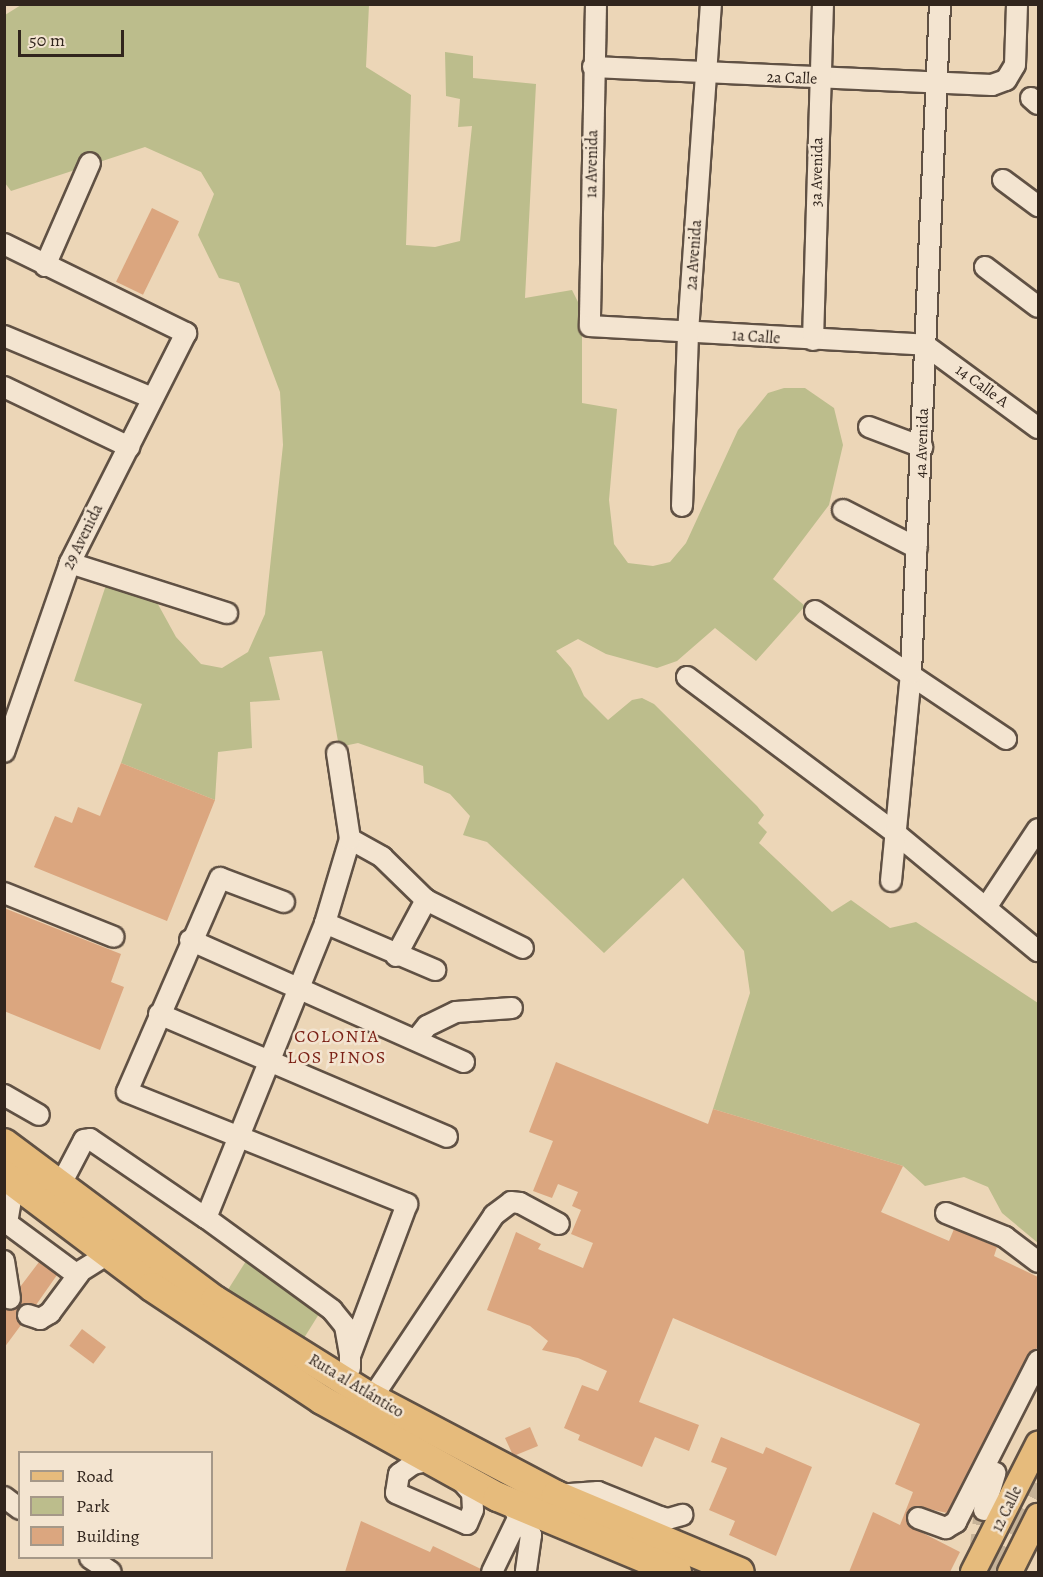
<!DOCTYPE html>
<html>
<head>
<meta charset="utf-8">
<style>
	body { margin:0 }
	#map { position:relative; width:1043px; height:1577px; overflow:hidden; background:#ecd6b7; font-family:Alegreya,serif }
	div>[style] { position:absolute }
	[style*='--x'] { left:calc(var(--x)*1px); top:calc(var(--y)*1px); width:calc(var(--w)*1px); rotate:calc(var(--a)*1deg) }
	.green>* { inset:0; background:#bcbd8c; transform-origin:0 0 }
	.building>* { inset:0; background:#dba67f; transform-origin:0 0 }
	.minor-tunnel>* { height:20px; margin-top:-10px; transform-origin:0; background:repeating-linear-gradient(90deg,#c7b398 0 20px,transparent 0 30px) }
	.highway-tunnel>* { height:28px; margin-top:-14px; transform-origin:0; background:repeating-linear-gradient(90deg,#c7b398 0 28px,transparent 0 42px) }
	.roads { filter:drop-shadow(2px 0 #605144) drop-shadow(-2px 0 #605144) drop-shadow(0 2px #605144) drop-shadow(0 -2px #605144) }
	.minor>* { height:20px; margin:-10px; padding:0 10px; transform-origin:10px; border-radius:10px; background:#f3e4d0 }
	.major>* { height:24px; margin:-12px; padding:0 12px; transform-origin:12px; border-radius:12px; background:#e6bb7c }
	.highway>* { height:28px; margin:-14px; padding:0 14px; transform-origin:14px; border-radius:14px; background:#e6bb7c }
	span { translate:-50% -50%; white-space:nowrap; text-align:center; line-height:1.15; -webkit-text-stroke:5px #f3e4d0; paint-order:stroke }
	.street-label { font-size:16px; color:#31251d }
	.neighbourhood-label { font-size:18px; color:#7a1f14; letter-spacing:1.5px }
	.frame { position:absolute; inset:0; border:6px solid #31251d; pointer-events:none }
	.legend { position:absolute; left:18px; top:1451px; width:195px; height:108px; box-sizing:border-box; background:#f3e4d0; border:2px solid #a59888; margin:0; padding:8px 10px; list-style:none; font-size:18px; color:#31251d }
	.legend li { display:flex; align-items:center; gap:12px; height:30px }
	.legend b { width:30px; border:2px solid #a59888 }
	.scale { position:absolute; left:18px; top:30px; width:106px; height:27px; box-sizing:border-box; border:3px solid #31251d; border-top:0; padding-left:8px; font-size:18px; line-height:21px; white-space:nowrap; color:#31251d; -webkit-text-stroke:4px #f3e4d0; paint-order:stroke }
</style>
</head>
<body>
<div id="map">
	<div class="green">
		<i style="clip-path:polygon(21px 5px,369px 5px,366px 67px,411px 95px,406px 245px,435px 247px,460px 241px,472px 126px,458px 127px,460px 99px,446px 96px,445px 52px,473px 56px,473px 78px,536px 84px,525px 298px,572px 290px,582px 310px,582px 403px,617px 409px,609px 500px,614px 544px,628px 563px,653px 566px,670px 562px,686px 543px,738px 430px,768px 393px,784px 388px,805px 388px,834px 408px,843px 445px,829px 505px,773px 579px,805px 606px,756px 661px,715px 628px,677px 661px,657px 668px,606px 654px,578px 639px,556px 651px,571px 668px,584px 696px,608px 720px,632px 700px,642px 698px,654px 704px,757px 806px,764px 815px,758px 823px,767px 832px,759px 843px,832px 912px,851px 900px,890px 928px,916px 922px,1038px 1003px,1038px 1243px,1002px 1213px,988px 1187px,964px 1177px,925px 1186px,903px 1166px,713px 1109px,750px 993px,744px 951px,683px 878px,604px 953px,487px 842px,463px 835px,470px 816px,450px 794px,424px 783px,423px 766px,358px 743px,339px 747px,322px 651px,269px 657px,280px 700px,250px 702px,252px 748px,218px 752px,215px 800px,121px 763px,142px 704px,74px 681px,112px 567px,154px 597px,176px 637px,201px 664px,222px 668px,248px 652px,265px 614px,283px 445px,280px 392px,239px 283px,219px 278px,198px 235px,214px 194px,201px 172px,145px 147px,11px 191px,5px 183px,5px 15px)"></i>
		<i style="left:246px;top:1261px;width:90px;height:34px;rotate:32deg"></i>
	</div>
	<div class="building">
		<i style="left:152px;top:208px;width:30px;height:82px;rotate:26deg"></i>
		<i style="clip-path:polygon(121px 763px,215px 800px,167px 921px,34px 867px,55px 816px,72px 823px,78px 807px,100px 816px)"></i>
		<i style="clip-path:polygon(4px 908px,121px 954px,111px 982px,124px 987px,100px 1050px,4px 1011px)"></i>
		<i style="clip-path:polygon(556px 1062px,708px 1124px,713px 1109px,903px 1166px,881px 1212px,949px 1241px,954px 1229px,997px 1247px,994px 1256px,1038px 1277px,1038px 1347px,1027px 1356px,947px 1513px,916px 1506px,907px 1515px,909px 1526px,960px 1552px,950px 1572px,849px 1572px,873px 1512px,900px 1525px,913px 1492px,895px 1484px,920px 1424px,673px 1318px,639px 1402px,699px 1425px,689px 1451px,655px 1437px,642px 1467px,578px 1440px,580px 1435px,564px 1428px,582px 1385px,598px 1391px,607px 1371px,578px 1358px,542px 1350px,548px 1341px,530px 1326px,487px 1310px,516px 1232px,541px 1244px,538px 1249px,583px 1268px,593px 1243px,571px 1234px,581px 1210px,572px 1206px,578px 1192px,558px 1184px,552px 1198px,533px 1191px,553px 1141px,529px 1132px)"></i>
		<i style="clip-path:polygon(39px 1262px,57px 1275px,36px 1305px,20px 1306px,16px 1317px,21px 1325px,4px 1348px,4px 1309px,18px 1308px,20px 1287px)"></i>
		<i style="left:82px;top:1329px;width:30px;height:21px;rotate:37deg"></i>
		<i style="clip-path:polygon(530px 1427px,538px 1446px,516px 1455px,512px 1453px,505px 1438px)"></i>
		<i style="clip-path:polygon(721px 1437px,763px 1454px,766px 1447px,812px 1467px,776px 1556px,729px 1535px,735px 1521px,709px 1510px,727px 1468px,711px 1462px)"></i>
		<i style="clip-path:polygon(361px 1521px,430px 1552px,433px 1546px,481px 1569px,480px 1572px,345px 1572px)"></i>
	</div>
	<div class="minor-tunnel">
		<i style="--x:979;--y:1555;--w:45;--a:-83.7"></i>
	</div>
	<div class="highway-tunnel">
		<i style="--x:993;--y:1572;--w:99;--a:-62.9"></i>
	</div>
	<div class="roads">
		<div class="minor">
			<i style="--x:596;--y:4;--w:322;--a:91.1"></i>
			<i style="--x:590;--y:326;--w:336;--a:3.2"></i>
			<i style="--x:593;--y:67;--w:399;--a:2.6"></i>
			<i style="--x:992;--y:85;--w:15;--a:-20"></i>
			<i style="--x:1006;--y:80;--w:17;--a:-59"></i>
			<i style="--x:1015;--y:65;--w:61;--a:-88.1"></i>
			<i style="--x:1031;--y:98;--w:9;--a:41"></i>
			<i style="--x:1003;--y:180;--w:44;--a:36.6"></i>
			<i style="--x:4;--y:244;--w:203;--a:26.1"></i>
			<i style="--x:186;--y:333;--w:258;--a:116.8"></i>
			<i style="--x:70;--y:563;--w:200;--a:109.2"></i>
			<i style="--x:45;--y:266;--w:112;--a:-66.4"></i>
			<i style="--x:985;--y:267;--w:66;--a:37"></i>
			<i style="--x:4;--y:336;--w:160;--a:22.7"></i>
			<i style="--x:813;--y:340;--w:336;--a:-88.3"></i>
			<i style="--x:925;--y:345;--w:140;--a:36.3"></i>
			<i style="--x:4;--y:387;--w:139;--a:25.6"></i>
			<i style="--x:869;--y:427;--w:57;--a:20.7"></i>
			<i style="--x:682;--y:506;--w:174;--a:-88"></i>
			<i style="--x:688;--y:332;--w:329;--a:-86"></i>
			<i style="--x:843;--y:510;--w:83;--a:27.2"></i>
			<i style="--x:70;--y:563;--w:165;--a:17.7"></i>
			<i style="--x:815;--y:611;--w:230;--a:33.8"></i>
			<i style="--x:687;--y:677;--w:259;--a:36.8"></i>
			<i style="--x:894;--y:832;--w:187;--a:39.6"></i>
			<i style="--x:350;--y:839;--w:37;--a:29"></i>
			<i style="--x:382;--y:857;--w:62;--a:44.3"></i>
			<i style="--x:426;--y:900;--w:108;--a:26.3"></i>
			<i style="--x:891;--y:881;--w:209;--a:-84.5"></i>
			<i style="--x:911;--y:673;--w:670;--a:-87.52"></i>
			<i style="--x:4;--y:893;--w:118;--a:21.8"></i>
			<i style="--x:284;--y:902;--w:68;--a:-159.4"></i>
			<i style="--x:220;--y:878;--w:233;--a:113.5"></i>
			<i style="--x:127;--y:1092;--w:302;--a:21.8"></i>
			<i style="--x:407;--y:1204;--w:162;--a:110.6"></i>
			<i style="--x:350;--y:1356;--w:12;--a:90"></i>
			<i style="--x:987;--y:906;--w:92;--a:-56.5"></i>
			<i style="--x:325;--y:923;--w:120;--a:23.1"></i>
			<i style="--x:190;--y:940;--w:300;--a:24"></i>
			<i style="--x:396;--y:956;--w:64;--a:-61.8"></i>
			<i style="--x:159;--y:1014;--w:313;--a:23.1"></i>
			<i style="--x:416;--y:1040;--w:18;--a:-52"></i>
			<i style="--x:427;--y:1026;--w:32;--a:-26"></i>
			<i style="--x:456;--y:1012;--w:56;--a:-4.1"></i>
			<i style="--x:4;--y:1095;--w:40;--a:29.7"></i>
			<i style="--x:14;--y:1182;--w:42;--a:99.7"></i>
			<i style="--x:7;--y:1223;--w:86;--a:36.5"></i>
			<i style="--x:76;--y:1274;--w:38;--a:-32"></i>
			<i style="--x:62;--y:1182;--w:47;--a:-62.4"></i>
			<i style="--x:84;--y:1140;--w:6;--a:-9"></i>
			<i style="--x:90;--y:1139;--w:140;--a:34.3"></i>
			<i style="--x:206;--y:1218;--w:156;--a:36.1"></i>
			<i style="--x:332;--y:1310;--w:21;--a:51"></i>
			<i style="--x:345;--y:1326;--w:28;--a:80"></i>
			<i style="--x:946;--y:1213;--w:64;--a:22.1"></i>
			<i style="--x:1005;--y:1237;--w:41;--a:37.1"></i>
			<i style="--x:206;--y:1218;--w:318;--a:-68"></i>
			<i style="--x:325;--y:923;--w:88;--a:-73.4"></i>
			<i style="--x:350;--y:839;--w:87;--a:-98.6"></i>
			<i style="--x:4;--y:1261;--w:38;--a:81"></i>
			<i style="--x:28;--y:1315;--w:13;--a:18"></i>
			<i style="--x:40;--y:1319;--w:12;--a:-31"></i>
			<i style="--x:50;--y:1313;--w:49;--a:-53.4"></i>
			<i style="--x:372;--y:1398;--w:220;--a:-56.3"></i>
			<i style="--x:494;--y:1215;--w:21;--a:-37"></i>
			<i style="--x:511;--y:1202;--w:9;--a:6"></i>
			<i style="--x:520;--y:1203;--w:44;--a:28.3"></i>
			<i style="--x:427;--y:1461;--w:14;--a:168"></i>
			<i style="--x:413;--y:1464;--w:17;--a:144"></i>
			<i style="--x:399;--y:1474;--w:19;--a:99"></i>
			<i style="--x:396;--y:1493;--w:77;--a:23.6"></i>
			<i style="--x:467;--y:1524;--w:15;--a:-67"></i>
			<i style="--x:473;--y:1510;--w:17;--a:-93"></i>
			<i style="--x:472;--y:1493;--w:18;--a:-131"></i>
			<i style="--x:556;--y:1495;--w:42;--a:-4.1"></i>
			<i style="--x:598;--y:1492;--w:67;--a:22"></i>
			<i style="--x:660;--y:1517;--w:8;--a:14"></i>
			<i style="--x:668;--y:1519;--w:15;--a:-16"></i>
			<i style="--x:4;--y:1497;--w:20;--a:37"></i>
			<i style="--x:511;--y:1505;--w:36;--a:56"></i>
			<i style="--x:531;--y:1535;--w:37;--a:98"></i>
			<i style="--x:984;--y:1510;--w:39;--a:-73"></i>
			<i style="--x:918;--y:1518;--w:30;--a:20"></i>
			<i style="--x:946;--y:1528;--w:12;--a:-31"></i>
			<i style="--x:956;--y:1522;--w:181;--a:-63"></i>
			<i style="--x:90;--y:1558;--w:25;--a:34"></i>
			<i style="--x:492;--y:1572;--w:64;--a:-64.2"></i>
		</div>
		<div class="major">
			<i style="--x:973;--y:1572;--w:144;--a:-63.1"></i>
			<i style="--x:1010;--y:1572;--w:63;--a:-63.4"></i>
		</div>
		<div class="highway">
			<i style="--x:4;--y:1143;--w:263;--a:36.7"></i>
			<i style="--x:215;--y:1300;--w:185;--a:32"></i>
			<i style="--x:372;--y:1398;--w:208;--a:27.8"></i>
			<i style="--x:556;--y:1495;--w:199;--a:22.7"></i>
			<i style="--x:4;--y:1175;--w:186;--a:37.1"></i>
			<i style="--x:152;--y:1287;--w:204;--a:33.6"></i>
			<i style="--x:322;--y:1400;--w:201;--a:28.9"></i>
			<i style="--x:498;--y:1497;--w:194;--a:22.7"></i>
		</div>
	</div>
	<div class="street-label">
		<span style="left:792px;top:78px;rotate:2deg">2a Calle</span>
		<span style="left:592px;top:164px;rotate:-89deg">1a Avenida</span>
		<span style="left:817px;top:172px;rotate:-89deg">3a Avenida</span>
		<span style="left:694px;top:255px;rotate:-86deg">2a Avenida</span>
		<span style="left:756px;top:337px;rotate:4deg">1a Calle</span>
		<span style="left:982px;top:386px;rotate:36deg">14 Calle A</span>
		<span style="left:922px;top:443px;rotate:-88deg">4a Avenida</span>
		<span style="left:83px;top:537px;rotate:-64deg">29 Avenida</span>
		<span style="left:356px;top:1386px;rotate:31deg">Ruta al Atlántico</span>
		<span style="left:1007px;top:1509px;rotate:-64deg">12 Calle</span>
	</div>
	<div class="neighbourhood-label">
		<span style="left:337px;top:1047px">COLONIA<br>LOS PINOS</span>
	</div>
	<div class="frame"></div>
	<ul class="legend">
	<li><b style="height:8px;background:#e6bb7c"></b>Road</li>
	<li><b style="height:16px;background:#bcbd8c"></b>Park</li>
	<li><b style="height:16px;background:#dba67f"></b>Building</li>
	</ul>
	<div class="scale">50 m</div>
</div>
</body>
</html>
